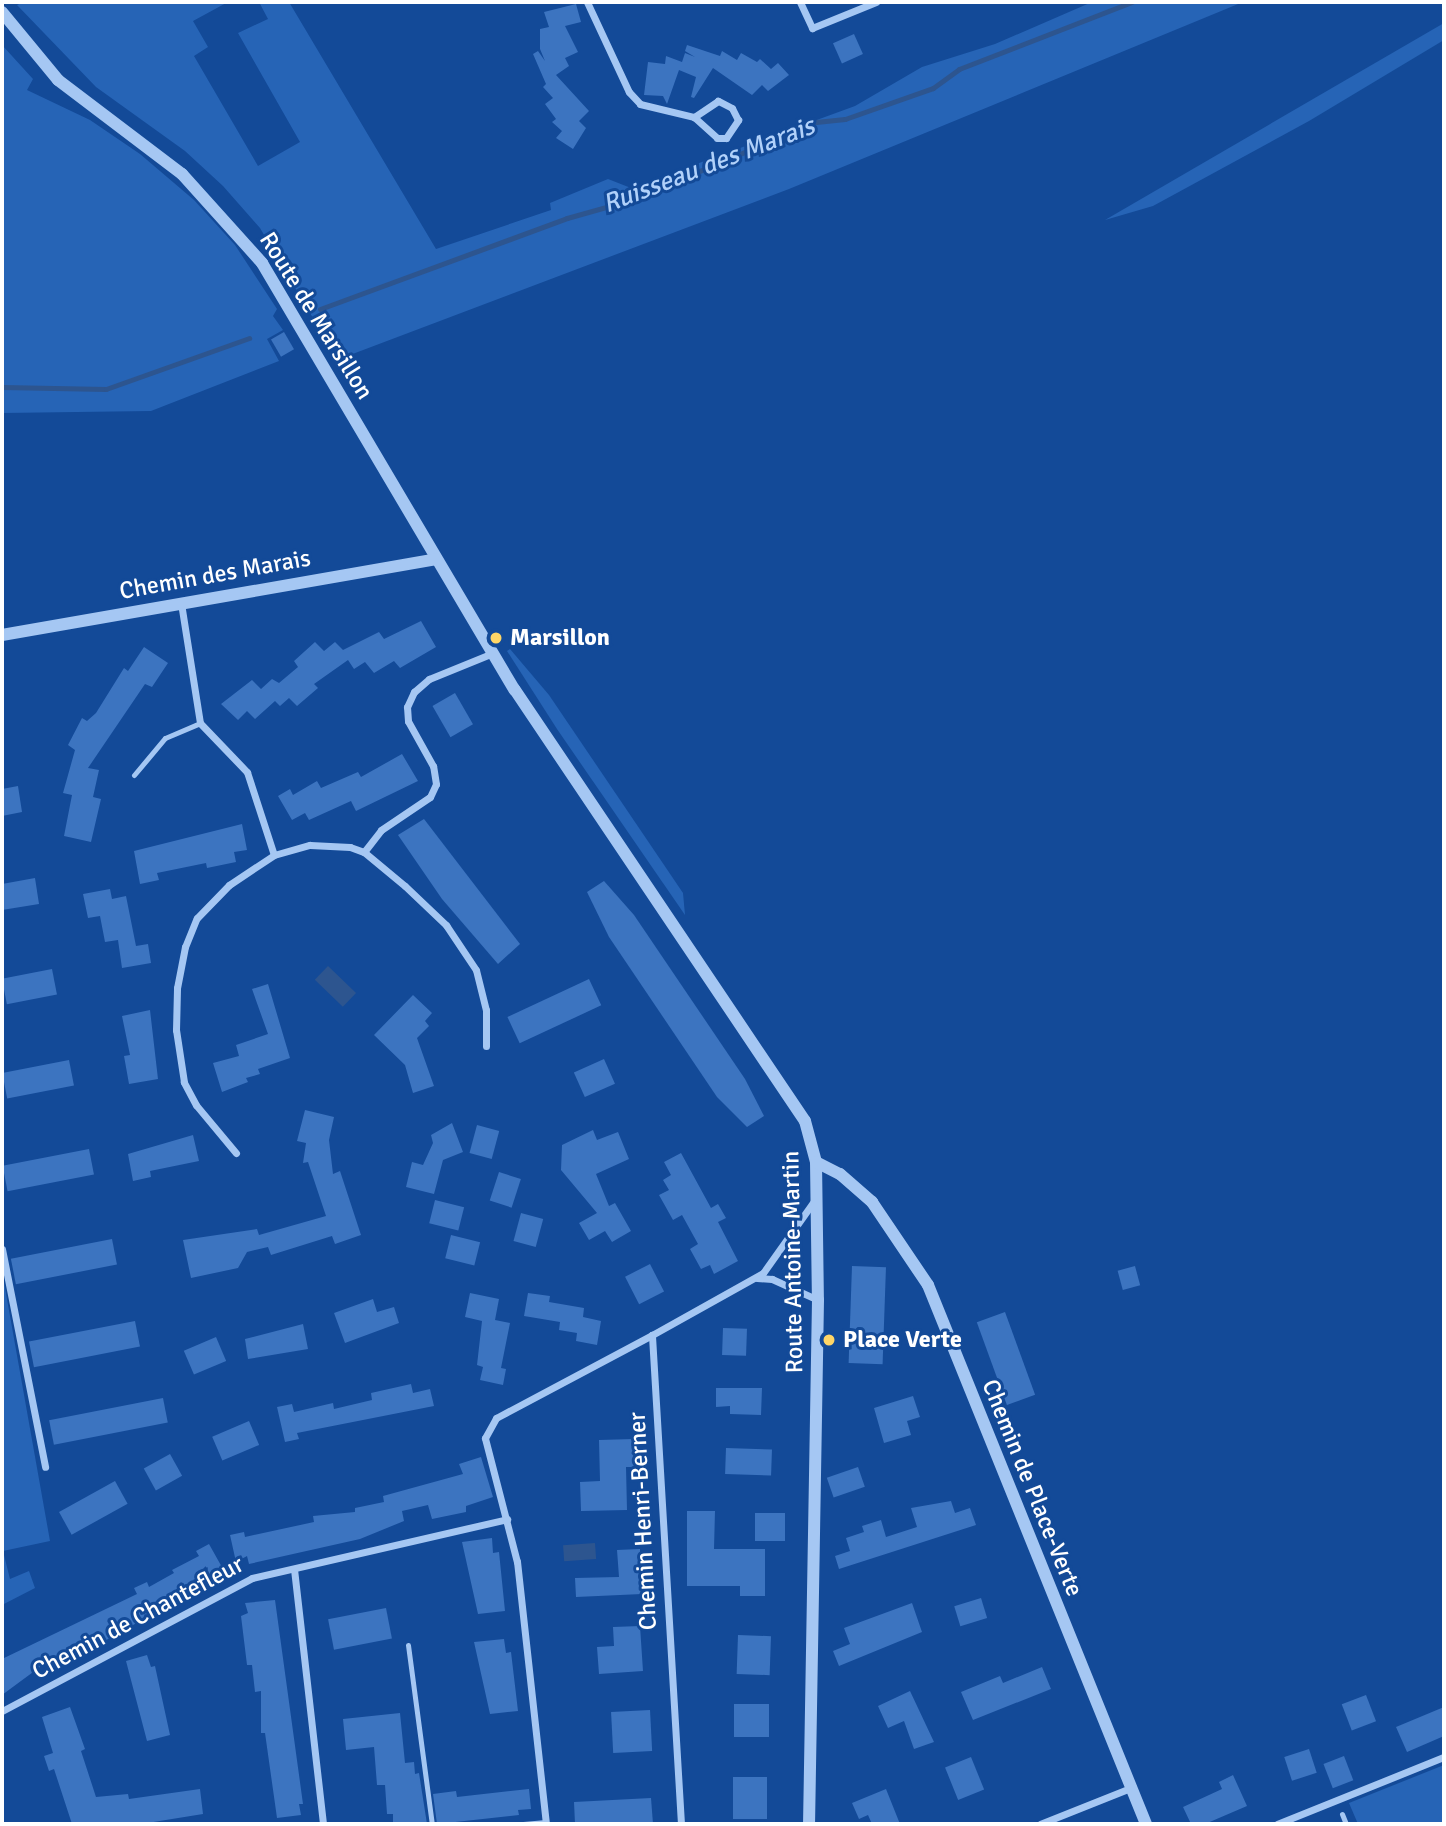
<!DOCTYPE html>
<html>
<head>
<meta charset="utf-8">
<style>
	body { margin:0 }
	#map { position:relative; width:1446px; height:1826px; overflow:hidden; background:#134a98; font-family:Signika,sans-serif }
	div>[style] { position:absolute }
	[style*='--x'] { left:calc(var(--x)*1px); top:calc(var(--y)*1px); width:calc(var(--w)*1px); rotate:calc(var(--a)*1deg) }
	.green>* { inset:0; background:#2664b6 }
	.water>* { inset:0; background:#2d558f; transform-origin:0 0 }
	.stream>* { height:5px; margin:-2.5px; padding:0 2.5px; transform-origin:2.5px; border-radius:2.5px; background:#2d558f }
	.building>* { inset:0; background:#3c74c0; transform-origin:0 0 }
	.service>* { height:5px; margin:-2.5px; padding:0 2.5px; transform-origin:2.5px; border-radius:2.5px; background:#a5c7f3 }
	.minor>* { height:7px; margin:-3.5px; padding:0 3.5px; transform-origin:3.5px; border-radius:3.5px; background:#a5c7f3 }
	.tertiary>* { height:12px; margin:-6px; padding:0 6px; transform-origin:6px; border-radius:6px; background:#a5c7f3 }
	.dots>* { width:19px; height:19px; translate:-50% -50%; box-sizing:border-box; border:4px solid #134a98; border-radius:50% }
	span { translate:-50% -50%; white-space:nowrap; text-align:center; line-height:1.15; -webkit-text-stroke:6px #134a98; paint-order:stroke }
	.street-label { font-size:24px; color:#fff }
	.poi-label { font-size:24px; color:#fff; font-weight:700 }
	.left { translate:0 -50%; text-align:left }
	.water-label { font-size:26px; color:#b1d1fa; font-style:italic }
	.frame { position:absolute; inset:0; border:4px solid #fff; pointer-events:none }
</style>
</head>
<body>
<div id="map">
	<div class="green">
		<i style="clip-path:polygon(24px 2px,228px 2px,193px 21px,208px 47px,194px 56px,258px 166px,300px 142px,238px 33px,268px 19px,259px 2px,289px 2px,436px 249px,551px 210px,550px 203px,608px 179px,631px 188px,855px 106px,922px 67px,995px 44px,1092px 2px,1243px 2px,789px 189px,342px 358px,323px 335px,260px 228px,223px 186px,185px 151px,96px 87px,17px 5px)"></i>
		<i style="clip-path:polygon(1444px 23px,1444px 40px,1309px 121px,1153px 206px,1105px 220px)"></i>
		<i style="clip-path:polygon(2px 45px,33px 79px,27px 90px,90px 120px,140px 154px,194px 200px,235px 245px,277px 309px,273px 316px,283px 330px,267px 339px,279px 361px,151px 411px,2px 413px)"></i>
		<i style="clip-path:polygon(510px 649px,549px 695px,683px 893px,685px 915px,557px 729px,507px 651px)"></i>
		<i style="clip-path:polygon(2px 1271px,50px 1541px,3px 1551px,10px 1579px,29px 1571px,35px 1588px,2px 1605px)"></i>
		<i style="clip-path:polygon(1444px 1765px,1444px 1824px,1358px 1824px,1349px 1803px)"></i>
	</div>
	<div class="water">
		<i style="left:328px;top:966px;width:39px;height:19px;rotate:44deg"></i>
		<i style="left:595px;top:1543px;width:16px;height:32px;rotate:86deg"></i>
	</div>
	<div class="stream">
		<i style="--x:320;--y:309;--w:263;--a:-20.2"></i>
		<i style="--x:567;--y:218;--w:66;--a:-15.7"></i>
		<i style="--x:631;--y:200;--w:201;--a:-22.9"></i>
		<i style="--x:816;--y:122;--w:29;--a:-6"></i>
		<i style="--x:845;--y:119;--w:93;--a:-19.4"></i>
		<i style="--x:933;--y:88;--w:32;--a:-36"></i>
		<i style="--x:959;--y:69;--w:186;--a:-21.2"></i>
		<i style="--x:2;--y:387;--w:104;--a:1.1"></i>
		<i style="--x:106;--y:389;--w:152;--a:-19.6"></i>
	</div>
	<div class="building">
		<i style="clip-path:polygon(576px 4px,581px 22px,565px 26px,578px 52px,565px 58px,569px 66px,556px 75px,589px 111px,579px 121px,586px 128px,573px 149px,556px 138px,562px 131px,552px 122px,556px 119px,545px 104px,553px 98px,543px 87px,546px 84px,533px 54px,538px 51px,545px 61px,540px 49px,540px 29px,549px 27px,544px 12px)"></i>
		<i style="left:854px;top:34px;width:22px;height:23px;rotate:66deg"></i>
		<i style="clip-path:polygon(687px 45px,720px 56px,722px 51px,737px 60px,741px 53px,757px 62px,760px 59px,771px 69px,778px 63px,789px 75px,768px 91px,762px 85px,752px 95px,713px 68px,694px 98px,691px 97px,696px 77px,679px 70px,667px 104px,663px 96px,644px 95px,648px 62px,665px 64px,666px 56px,682px 62px,685px 53px,695px 57px,685px 51px)"></i>
		<i style="left:284px;top:332px;width:20px;height:15px;rotate:60deg"></i>
		<i style="clip-path:polygon(421px 621px,436px 647px,400px 668px,394px 661px,374px 673px,365px 662px,354px 669px,348px 660px,314px 684px,318px 688px,297px 706px,289px 698px,280px 706px,275px 701px,255px 719px,247px 711px,238px 720px,221px 704px,252px 680px,261px 689px,272px 679px,279px 683px,298px 667px,294px 661px,315px 642px,324px 651px,335px 642px,343px 650px,379px 632px,384px 639px)"></i>
		<i style="clip-path:polygon(144px 647px,168px 663px,152px 687px,145px 684px,88px 768px,99px 770px,93px 797px,101px 799px,91px 842px,64px 836px,72px 795px,63px 793px,75px 750px,68px 745px,82px 718px,87px 721px,96px 713px,124px 668px,128px 671px)"></i>
		<i style="left:455px;top:693px;width:36px;height:26px;rotate:60deg"></i>
		<i style="clip-path:polygon(402px 754px,418px 781px,356px 811px,351px 801px,309px 820px,305px 813px,292px 820px,278px 796px,290px 789px,293px 795px,317px 781px,321px 788px,358px 772px,361px 777px)"></i>
		<i style="clip-path:polygon(18px 786px,22px 812px,2px 816px,2px 789px)"></i>
		<i style="clip-path:polygon(424px 819px,520px 944px,498px 964px,442px 899px,398px 835px)"></i>
		<i style="clip-path:polygon(242px 824px,247px 850px,234px 852px,236px 862px,207px 868px,206px 863px,157px 873px,159px 880px,140px 884px,134px 851px)"></i>
		<i style="clip-path:polygon(35px 878px,39px 904px,2px 910px,2px 884px)"></i>
		<i style="clip-path:polygon(604px 881px,634px 915px,745px 1079px,764px 1116px,747px 1127px,717px 1097px,609px 937px,587px 892px)"></i>
		<i style="clip-path:polygon(110px 889px,112px 899px,126px 896px,136px 946px,148px 944px,151px 963px,122px 968px,118px 940px,105px 942px,100px 916px,88px 918px,83px 894px)"></i>
		<i style="left:52px;top:969px;width:26px;height:51px;rotate:79deg"></i>
		<i style="left:589px;top:979px;width:29px;height:90px;rotate:65deg"></i>
		<i style="clip-path:polygon(268px 984px,290px 1058px,258px 1069px,260px 1074px,246px 1078px,248px 1082px,222px 1092px,213px 1063px,239px 1056px,236px 1045px,268px 1034px,252px 989px)"></i>
		<i style="clip-path:polygon(413px 995px,432px 1013px,425px 1021px,429px 1026px,417px 1038px,434px 1086px,413px 1093px,405px 1065px,374px 1035px)"></i>
		<i style="clip-path:polygon(150px 1010px,158px 1079px,129px 1084px,124px 1056px,130px 1055px,122px 1016px)"></i>
		<i style="left:604px;top:1059px;width:27px;height:33px;rotate:66deg"></i>
		<i style="left:69px;top:1060px;width:26px;height:68px;rotate:79deg"></i>
		<i style="clip-path:polygon(305px 1110px,334px 1117px,329px 1140px,333px 1174px,340px 1171px,361px 1235px,335px 1244px,332px 1236px,271px 1255px,268px 1247px,247px 1252px,238px 1268px,191px 1278px,183px 1240px,257px 1229px,259px 1235px,326px 1216px,308px 1162px,303px 1163px,306px 1143px,297px 1141px)"></i>
		<i style="clip-path:polygon(452px 1123px,463px 1152px,443px 1160px,434px 1194px,406px 1187px,412px 1162px,423px 1165px,433px 1143px,431px 1135px)"></i>
		<i style="left:477px;top:1125px;width:23px;height:29px;rotate:15deg"></i>
		<i style="clip-path:polygon(593px 1130px,597px 1140px,618px 1132px,629px 1159px,596px 1174px,609px 1206px,615px 1203px,631px 1231px,612px 1242px,605px 1231px,589px 1240px,579px 1223px,597px 1213px,561px 1170px,562px 1145px)"></i>
		<i style="clip-path:polygon(193px 1135px,199px 1161px,150px 1171px,151px 1177px,133px 1181px,128px 1154px)"></i>
		<i style="left:89px;top:1149px;width:26px;height:88px;rotate:79deg"></i>
		<i style="clip-path:polygon(681px 1153px,711px 1208px,718px 1204px,726px 1218px,718px 1222px,738px 1261px,714px 1274px,710px 1265px,701px 1269px,690px 1249px,698px 1244px,682px 1215px,673px 1220px,659px 1195px,669px 1190px,663px 1180px,671px 1175px,664px 1162px)"></i>
		<i style="left:499px;top:1172px;width:23px;height:30px;rotate:18deg"></i>
		<i style="left:435px;top:1200px;width:30px;height:24px;rotate:14deg"></i>
		<i style="left:521px;top:1213px;width:23px;height:29px;rotate:15deg"></i>
		<i style="left:451px;top:1235px;width:30px;height:24px;rotate:14deg"></i>
		<i style="left:112px;top:1239px;width:26px;height:103px;rotate:79deg"></i>
		<i style="left:650px;top:1264px;width:31px;height:28px;rotate:63deg"></i>
		<i style="left:852px;top:1266px;width:34px;height:97px;rotate:2deg"></i>
		<i style="left:1135px;top:1266px;width:20px;height:18px;rotate:75deg"></i>
		<i style="clip-path:polygon(470px 1293px,499px 1299px,495px 1320px,510px 1323px,501px 1368px,506px 1369px,503px 1385px,480px 1380px,483px 1367px,477px 1365px,482px 1321px,465px 1317px)"></i>
		<i style="clip-path:polygon(528px 1293px,550px 1296px,549px 1302px,584px 1308px,583px 1317px,601px 1321px,597px 1345px,576px 1341px,577px 1333px,559px 1330px,560px 1322px,524px 1316px)"></i>
		<i style="clip-path:polygon(373px 1299px,377px 1312px,394px 1307px,399px 1323px,345px 1343px,334px 1313px)"></i>
		<i style="left:1005px;top:1312px;width:88px;height:30px;rotate:70deg"></i>
		<i style="left:135px;top:1321px;width:26px;height:108px;rotate:79deg"></i>
		<i style="clip-path:polygon(303px 1324px,308px 1349px,248px 1359px,245px 1339px)"></i>
		<i style="left:723px;top:1328px;width:24px;height:27px;rotate:2deg"></i>
		<i style="left:216px;top:1337px;width:26px;height:35px;rotate:67deg"></i>
		<i style="clip-path:polygon(411px 1384px,413px 1393px,430px 1389px,434px 1406px,297px 1433px,299px 1439px,285px 1442px,277px 1407px,292px 1404px,294px 1412px,333px 1403px,334px 1409px,372px 1400px,371px 1393px)"></i>
		<i style="clip-path:polygon(716px 1388px,762px 1388px,761px 1415px,730px 1414px,730px 1406px,716px 1407px)"></i>
		<i style="clip-path:polygon(913px 1396px,920px 1417px,907px 1421px,911px 1435px,884px 1443px,874px 1408px)"></i>
		<i style="left:163px;top:1398px;width:25px;height:116px;rotate:79deg"></i>
		<i style="left:249px;top:1421px;width:26px;height:40px;rotate:67deg"></i>
		<i style="clip-path:polygon(634px 1439px,635px 1467px,626px 1467px,627px 1510px,581px 1511px,580px 1482px,600px 1481px,599px 1440px)"></i>
		<i style="left:726px;top:1448px;width:46px;height:26px;rotate:2deg"></i>
		<i style="left:170px;top:1454px;width:25px;height:30px;rotate:61deg"></i>
		<i style="clip-path:polygon(481px 1457px,493px 1497px,466px 1506px,466px 1512px,432px 1519px,428px 1505px,402px 1511px,404px 1521px,360px 1539px,249px 1564px,247px 1556px,236px 1562px,230px 1535px,244px 1532px,245px 1537px,314px 1522px,313px 1516px,355px 1512px,355px 1508px,384px 1502px,383px 1496px,463px 1474px,459px 1464px)"></i>
		<i style="left:858px;top:1467px;width:21px;height:33px;rotate:71deg"></i>
		<i style="left:115px;top:1481px;width:26px;height:64px;rotate:61deg"></i>
		<i style="clip-path:polygon(951px 1501px,955px 1513px,970px 1508px,976px 1525px,839px 1569px,835px 1556px,850px 1551px,846px 1538px,864px 1532px,862px 1526px,881px 1520px,886px 1537px,917px 1527px,911px 1508px)"></i>
		<i style="clip-path:polygon(687px 1511px,715px 1511px,714px 1549px,765px 1549px,765px 1596px,740px 1596px,740px 1586px,687px 1586px)"></i>
		<i style="left:755px;top:1513px;width:30px;height:28px"></i>
		<i style="clip-path:polygon(492px 1538px,493px 1553px,499px 1552px,505px 1611px,478px 1614px,462px 1542px)"></i>
		<i style="clip-path:polygon(209px 1544px,223px 1569px,211px 1576px,213px 1580px,85px 1652px,83px 1648px,73px 1654px,70px 1650px,44px 1664px,2px 1695px,2px 1659px,137px 1594px,134px 1588px,147px 1582px,149px 1587px,174px 1573px,172px 1570px,199px 1556px,196px 1551px)"></i>
		<i style="clip-path:polygon(640px 1549px,642px 1594px,576px 1597px,575px 1578px,619px 1577px,617px 1550px)"></i>
		<i style="left:981px;top:1598px;width:21px;height:28px;rotate:73deg"></i>
		<i style="clip-path:polygon(275px 1600px,303px 1804px,299px 1804px,301px 1815px,277px 1818px,265px 1733px,261px 1733px,261px 1691px,255px 1692px,252px 1665px,247px 1665px,241px 1616px,248px 1613px,245px 1603px)"></i>
		<i style="clip-path:polygon(912px 1603px,922px 1632px,839px 1666px,833px 1651px,850px 1644px,844px 1628px)"></i>
		<i style="left:386px;top:1608px;width:31px;height:59px;rotate:79deg"></i>
		<i style="clip-path:polygon(640px 1626px,643px 1671px,599px 1674px,597px 1647px,614px 1646px,613px 1627px)"></i>
		<i style="left:738px;top:1635px;width:33px;height:39px;rotate:2deg"></i>
		<i style="clip-path:polygon(504px 1639px,506px 1653px,511px 1652px,518px 1711px,490px 1714px,474px 1642px)"></i>
		<i style="clip-path:polygon(147px 1655px,151px 1667px,155px 1666px,170px 1735px,147px 1741px,126px 1661px)"></i>
		<i style="clip-path:polygon(1042px 1667px,1051px 1689px,973px 1720px,961px 1692px,1000px 1676px,1003px 1683px)"></i>
		<i style="clip-path:polygon(910px 1691px,934px 1742px,914px 1749px,904px 1721px,888px 1728px,878px 1706px)"></i>
		<i style="left:1366px;top:1695px;width:28px;height:26px;rotate:69deg"></i>
		<i style="left:734px;top:1704px;width:35px;height:33px"></i>
		<i style="clip-path:polygon(70px 1707px,85px 1749px,81px 1751px,96px 1797px,128px 1794px,129px 1799px,200px 1789px,203px 1814px,141px 1824px,72px 1824px,54px 1769px,49px 1771px,44px 1756px,53px 1753px,42px 1717px)"></i>
		<i style="clip-path:polygon(1444px 1707px,1444px 1736px,1407px 1752px,1396px 1727px)"></i>
		<i style="left:650px;top:1710px;width:41px;height:39px;rotate:87deg"></i>
		<i style="clip-path:polygon(400px 1713px,405px 1763px,414px 1762px,415px 1774px,419px 1773px,427px 1824px,393px 1824px,393px 1814px,387px 1814px,385px 1785px,377px 1785px,374px 1747px,346px 1750px,343px 1719px)"></i>
		<i style="left:1309px;top:1749px;width:25px;height:26px;rotate:72deg"></i>
		<i style="left:1344px;top:1756px;width:26px;height:22px;rotate:69deg"></i>
		<i style="left:971px;top:1757px;width:35px;height:28px;rotate:68deg"></i>
		<i style="clip-path:polygon(1233px 1775px,1247px 1806px,1205px 1824px,1191px 1824px,1183px 1807px,1222px 1789px,1219px 1782px)"></i>
		<i style="left:733px;top:1777px;width:34px;height:42px"></i>
		<i style="clip-path:polygon(529px 1789px,531px 1809px,518px 1810px,519px 1815px,437px 1824px,433px 1794px,456px 1791px,457px 1797px)"></i>
		<i style="clip-path:polygon(886px 1789px,900px 1824px,872px 1824px,868px 1815px,859px 1819px,852px 1803px)"></i>
		<i style="clip-path:polygon(651px 1798px,653px 1824px,575px 1824px,574px 1802px)"></i>
	</div>
	<div class="service">
		<i style="--x:134;--y:775;--w:48;--a:-50"></i>
		<i style="--x:165;--y:738;--w:38;--a:-23"></i>
		<i style="--x:408;--y:1645;--w:181;--a:82.4"></i>
		<i style="--x:1342;--y:1814;--w:11;--a:68"></i>
		<i style="--x:523;--y:1824;--w:23;--a:-5"></i>
	</div>
	<div class="minor">
		<i style="--x:587;--y:2;--w:99;--a:65"></i>
		<i style="--x:629;--y:92;--w:16;--a:47"></i>
		<i style="--x:640;--y:104;--w:56;--a:13.5"></i>
		<i style="--x:694;--y:117;--w:31;--a:42"></i>
		<i style="--x:717;--y:138;--w:9;--a:0"></i>
		<i style="--x:726;--y:138;--w:22;--a:-56"></i>
		<i style="--x:738;--y:120;--w:13;--a:-117"></i>
		<i style="--x:732;--y:108;--w:16;--a:-153"></i>
		<i style="--x:718;--y:101;--w:29;--a:146"></i>
		<i style="--x:800;--y:2;--w:29;--a:65"></i>
		<i style="--x:812;--y:28;--w:69;--a:-22.1"></i>
		<i style="--x:181;--y:603;--w:121;--a:81"></i>
		<i style="--x:200;--y:723;--w:68;--a:46.2"></i>
		<i style="--x:247;--y:772;--w:87;--a:72"></i>
		<i style="--x:364;--y:852;--w:28;--a:-52"></i>
		<i style="--x:381;--y:830;--w:59;--a:-34"></i>
		<i style="--x:430;--y:797;--w:14;--a:-65"></i>
		<i style="--x:436;--y:784;--w:18;--a:-99"></i>
		<i style="--x:433;--y:766;--w:51;--a:-119.1"></i>
		<i style="--x:408;--y:721;--w:14;--a:-94"></i>
		<i style="--x:407;--y:707;--w:17;--a:-65"></i>
		<i style="--x:414;--y:692;--w:20;--a:-41"></i>
		<i style="--x:429;--y:679;--w:69;--a:-22.1"></i>
		<i style="--x:236;--y:1153;--w:62;--a:-129.8"></i>
		<i style="--x:196;--y:1105;--w:26;--a:-118"></i>
		<i style="--x:184;--y:1082;--w:53;--a:-98.7"></i>
		<i style="--x:176;--y:1030;--w:42;--a:-88.6"></i>
		<i style="--x:177;--y:988;--w:42;--a:-79"></i>
		<i style="--x:185;--y:947;--w:31;--a:-68"></i>
		<i style="--x:197;--y:918;--w:46;--a:-45.9"></i>
		<i style="--x:229;--y:885;--w:54;--a:-33.7"></i>
		<i style="--x:274;--y:855;--w:37;--a:-16"></i>
		<i style="--x:310;--y:845;--w:40;--a:2.9"></i>
		<i style="--x:350;--y:847;--w:15;--a:20"></i>
		<i style="--x:364;--y:852;--w:53;--a:39.7"></i>
		<i style="--x:405;--y:886;--w:57;--a:43.6"></i>
		<i style="--x:446;--y:925;--w:54;--a:56.3"></i>
		<i style="--x:476;--y:970;--w:41;--a:76"></i>
		<i style="--x:486;--y:1010;--w:36;--a:90"></i>
		<i style="--x:2;--y:1249;--w:222;--a:78.8"></i>
		<i style="--x:757;--y:1278;--w:15;--a:4"></i>
		<i style="--x:772;--y:1279;--w:51;--a:24.5"></i>
		<i style="--x:294;--y:1569;--w:257;--a:83.5"></i>
		<i style="--x:2;--y:1711;--w:283;--a:-28"></i>
		<i style="--x:252;--y:1578;--w:262;--a:-13"></i>
		<i style="--x:546;--y:1824;--w:264;--a:-96.3"></i>
		<i style="--x:517;--y:1562;--w:128;--a:-104.5"></i>
		<i style="--x:485;--y:1438;--w:23;--a:-61"></i>
		<i style="--x:496;--y:1418;--w:177;--a:-28"></i>
		<i style="--x:681;--y:1824;--w:490;--a:-93.4"></i>
		<i style="--x:652;--y:1335;--w:127;--a:-29.2"></i>
		<i style="--x:763;--y:1273;--w:88;--a:-54.7"></i>
		<i style="--x:1040;--y:1824;--w:100;--a:-21.7"></i>
		<i style="--x:1277;--y:1824;--w:180;--a:-21.9"></i>
	</div>
	<div class="tertiary">
		<i style="--x:2;--y:12;--w:88;--a:50.5"></i>
		<i style="--x:58;--y:80;--w:156;--a:37.2"></i>
		<i style="--x:182;--y:174;--w:120;--a:48"></i>
		<i style="--x:262;--y:263;--w:496;--a:59.4"></i>
		<i style="--x:515;--y:690;--w:519;--a:56.07"></i>
		<i style="--x:805;--y:1121;--w:42;--a:75"></i>
		<i style="--x:816;--y:1162;--w:138;--a:89.2"></i>
		<i style="--x:818;--y:1300;--w:524;--a:90.98"></i>
		<i style="--x:2;--y:635;--w:441;--a:-9.9"></i>
		<i style="--x:816;--y:1162;--w:27;--a:27"></i>
		<i style="--x:840;--y:1174;--w:43;--a:41.2"></i>
		<i style="--x:872;--y:1202;--w:100;--a:56"></i>
		<i style="--x:928;--y:1285;--w:581;--a:67.98"></i>
	</div>
	<div class="dots">
		<i style="left:496px;top:638px;background:#ffd667"></i>
		<i style="left:829px;top:1340px;background:#ffd667"></i>
	</div>
	<div class="street-label">
		<span style="left:316px;top:316px;rotate:58deg">Route de Marsillon</span>
		<span style="left:215px;top:575px;rotate:-10deg">Chemin des Marais</span>
		<span style="left:793px;top:1262px;rotate:-91deg">Route Antoine-Martin</span>
		<span style="left:1032px;top:1488px;rotate:68deg">Chemin de Place-Verte</span>
		<span style="left:643px;top:1521px;rotate:-93deg">Chemin Henri-Berner</span>
		<span style="left:138px;top:1618px;rotate:-28deg">Chemin de Chantefleur</span>
	</div>
	<div class="poi-label">
		<span class="left" style="left:510px;top:638px">Marsillon</span>
		<span class="left" style="left:843px;top:1340px">Place Verte</span>
	</div>
	<div class="water-label">
		<span style="left:709px;top:166px;rotate:-21deg">Ruisseau des Marais</span>
	</div>
	<div class="frame"></div>
</div>
</body>
</html>
